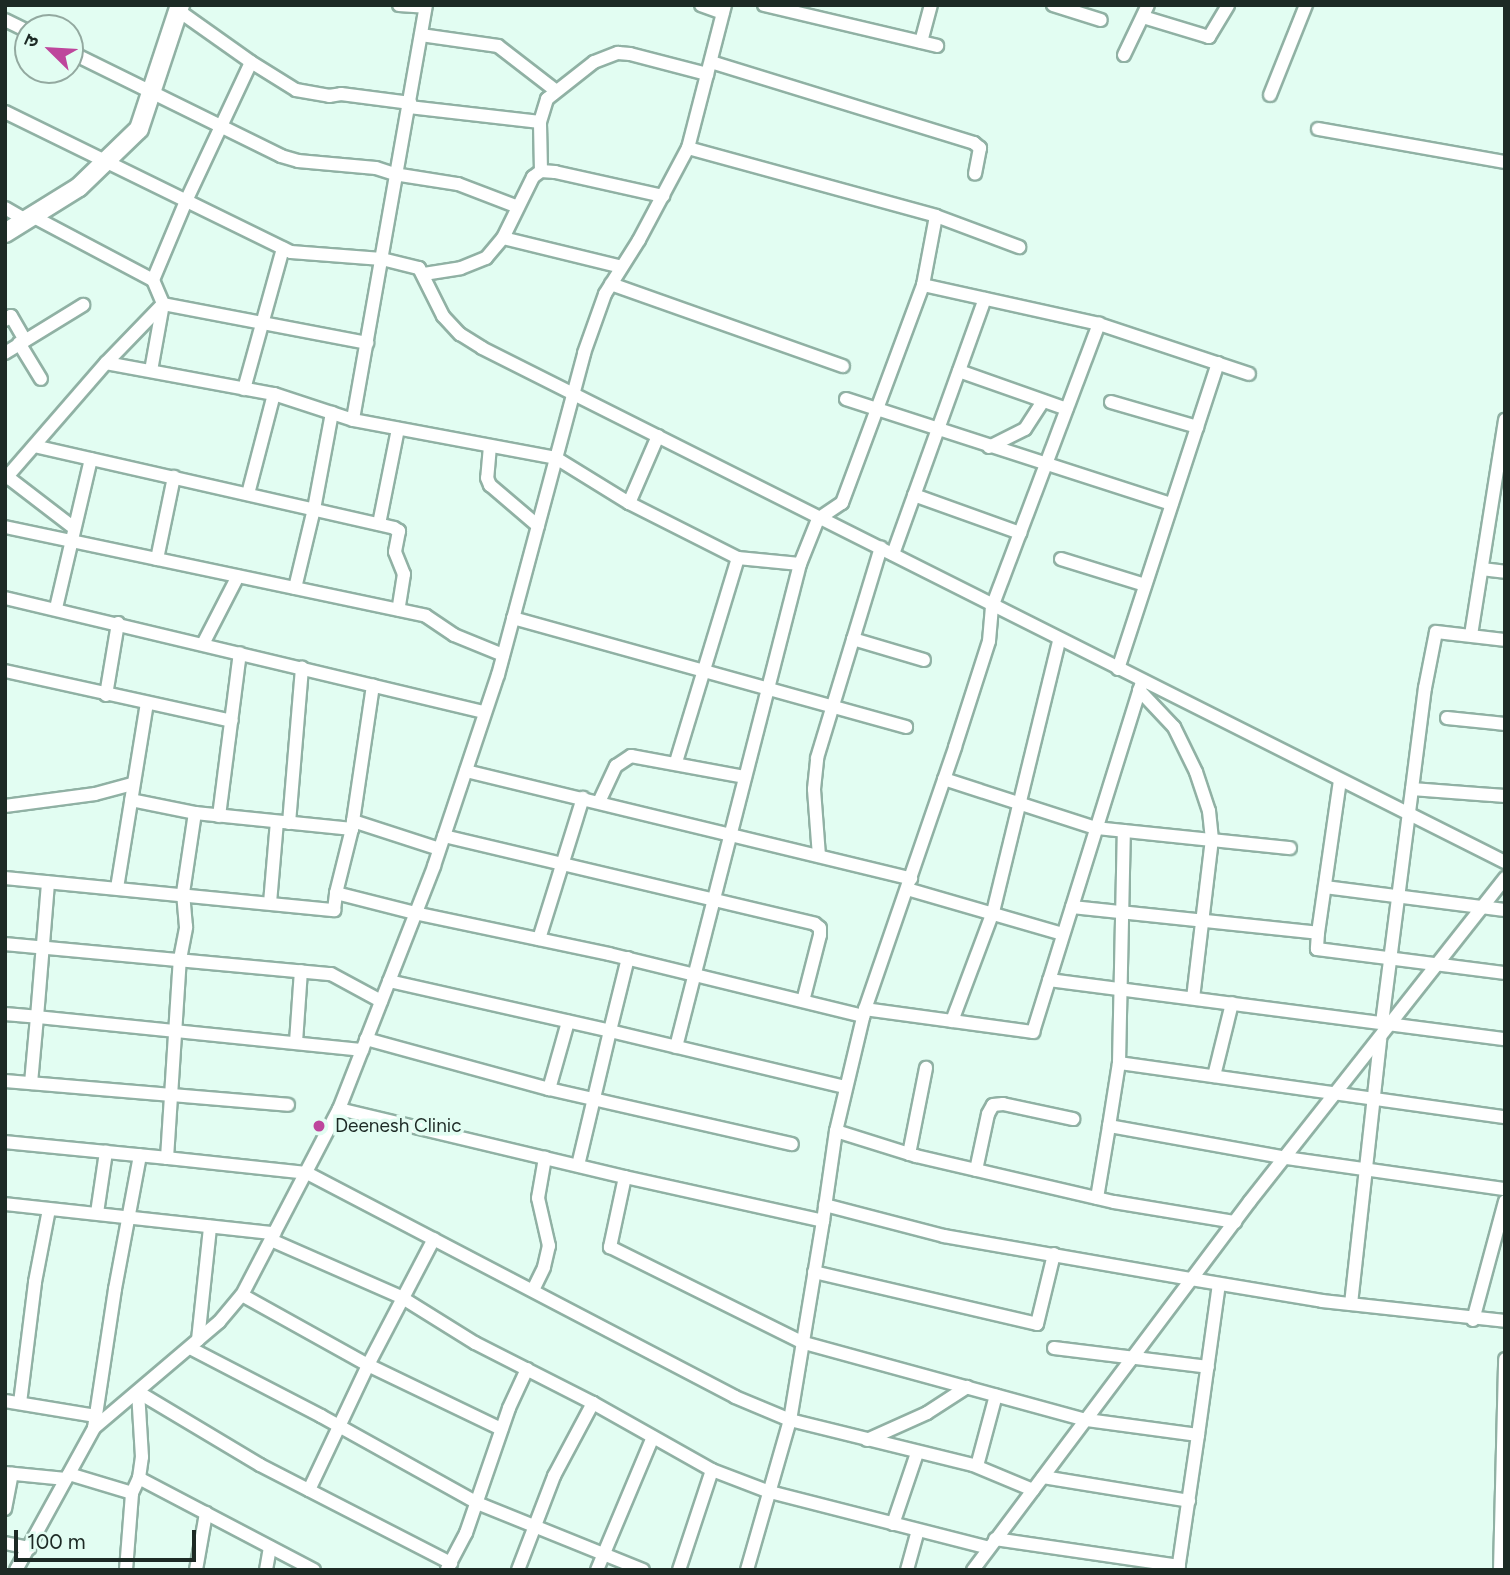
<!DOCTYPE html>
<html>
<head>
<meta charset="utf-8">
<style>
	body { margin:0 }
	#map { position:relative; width:1510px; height:1575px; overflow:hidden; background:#e2fdf2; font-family:Figtree,"Noto Sans Devanagari",sans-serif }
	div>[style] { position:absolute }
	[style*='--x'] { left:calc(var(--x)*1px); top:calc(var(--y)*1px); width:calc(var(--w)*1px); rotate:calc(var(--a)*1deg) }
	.roads { filter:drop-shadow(2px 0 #90b1a4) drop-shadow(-2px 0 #90b1a4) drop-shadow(0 2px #90b1a4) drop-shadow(0 -2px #90b1a4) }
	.street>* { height:12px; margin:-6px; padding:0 6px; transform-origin:6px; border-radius:6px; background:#fff }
	.secondary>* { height:18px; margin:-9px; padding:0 9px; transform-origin:9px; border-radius:9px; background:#fff }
	.dots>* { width:19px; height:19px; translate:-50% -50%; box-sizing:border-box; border:4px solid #e2fdf2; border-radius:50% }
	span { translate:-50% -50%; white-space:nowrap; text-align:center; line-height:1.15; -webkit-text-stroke:7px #e2fdf2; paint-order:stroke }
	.poi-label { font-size:19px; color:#1d2a25 }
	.left { translate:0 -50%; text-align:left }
	.frame { position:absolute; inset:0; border:7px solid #1d2a25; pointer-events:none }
	.north { position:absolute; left:14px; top:14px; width:70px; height:70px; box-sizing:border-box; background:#e2fdf2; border:2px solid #93a9a0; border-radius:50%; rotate:294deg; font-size:19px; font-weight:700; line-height:28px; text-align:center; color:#1d2a25 }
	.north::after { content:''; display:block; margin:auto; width:24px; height:32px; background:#be469c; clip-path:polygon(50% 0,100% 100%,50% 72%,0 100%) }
	.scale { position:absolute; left:14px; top:1530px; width:182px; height:32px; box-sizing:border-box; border:4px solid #1d2a25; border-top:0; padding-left:9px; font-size:21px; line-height:24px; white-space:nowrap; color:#1d2a25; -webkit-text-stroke:5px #e2fdf2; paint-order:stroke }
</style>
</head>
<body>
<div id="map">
	<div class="roads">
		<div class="street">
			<i style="--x:399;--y:5;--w:26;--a:4"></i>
			<i style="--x:426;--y:5;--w:421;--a:100"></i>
			<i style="--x:353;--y:420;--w:207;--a:10.6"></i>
			<i style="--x:556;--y:458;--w:86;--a:31.7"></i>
			<i style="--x:629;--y:503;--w:122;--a:26.8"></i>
			<i style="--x:738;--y:558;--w:62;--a:5.5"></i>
			<i style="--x:800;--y:564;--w:48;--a:-68.2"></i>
			<i style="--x:818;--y:519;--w:29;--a:-34"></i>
			<i style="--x:842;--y:503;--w:233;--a:-69.6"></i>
			<i style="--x:923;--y:285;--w:70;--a:-79.3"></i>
			<i style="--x:701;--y:5;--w:23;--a:20"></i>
			<i style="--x:764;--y:5;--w:178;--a:13.3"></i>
			<i style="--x:1053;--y:5;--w:50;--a:17.4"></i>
			<i style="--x:179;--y:11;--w:88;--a:35.3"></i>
			<i style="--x:1143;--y:17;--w:69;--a:16.9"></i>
			<i style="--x:1209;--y:37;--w:37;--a:-59"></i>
			<i style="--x:5;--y:20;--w:25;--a:26"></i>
			<i style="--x:421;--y:35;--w:78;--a:8.1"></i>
			<i style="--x:498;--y:46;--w:72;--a:37.7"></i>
			<i style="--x:921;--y:42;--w:38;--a:-75"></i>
			<i style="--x:70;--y:52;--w:235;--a:26.2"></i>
			<i style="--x:281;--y:156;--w:18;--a:16"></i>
			<i style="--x:298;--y:161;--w:78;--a:5.1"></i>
			<i style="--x:376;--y:168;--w:19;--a:18"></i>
			<i style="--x:394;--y:174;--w:65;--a:8.9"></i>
			<i style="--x:458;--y:184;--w:64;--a:21"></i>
			<i style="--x:1124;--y:55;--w:55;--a:-64.4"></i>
			<i style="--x:711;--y:62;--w:275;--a:17.1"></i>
			<i style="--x:974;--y:143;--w:8;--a:40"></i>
			<i style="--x:980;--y:148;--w:26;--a:101"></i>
			<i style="--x:1270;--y:95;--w:97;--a:-68.2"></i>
			<i style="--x:409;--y:107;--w:132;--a:6.5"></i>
			<i style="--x:5;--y:112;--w:318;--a:26.1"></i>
			<i style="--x:291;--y:252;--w:91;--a:4.4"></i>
			<i style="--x:382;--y:259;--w:38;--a:14"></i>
			<i style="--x:419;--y:268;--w:54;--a:63.4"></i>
			<i style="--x:443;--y:316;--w:25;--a:47"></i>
			<i style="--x:460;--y:334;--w:26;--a:32"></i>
			<i style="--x:482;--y:348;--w:1145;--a:26.68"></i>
			<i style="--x:1318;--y:129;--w:190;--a:10"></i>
			<i style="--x:688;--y:148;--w:257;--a:15.3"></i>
			<i style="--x:936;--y:216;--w:89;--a:20.5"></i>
			<i style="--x:541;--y:171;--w:49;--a:-91.2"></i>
			<i style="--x:540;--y:122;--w:24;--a:-73"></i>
			<i style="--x:547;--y:99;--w:60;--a:-38.2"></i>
			<i style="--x:594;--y:62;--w:26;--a:-21"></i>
			<i style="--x:618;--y:53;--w:12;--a:5"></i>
			<i style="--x:630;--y:54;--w:80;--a:14.6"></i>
			<i style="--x:5;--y:208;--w:24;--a:30"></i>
			<i style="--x:32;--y:216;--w:137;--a:27.9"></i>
			<i style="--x:153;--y:280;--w:26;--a:67"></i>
			<i style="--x:163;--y:304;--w:68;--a:100.2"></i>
			<i style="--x:503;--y:238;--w:122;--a:13.7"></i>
			<i style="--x:424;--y:274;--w:37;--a:-9"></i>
			<i style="--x:461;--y:268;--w:27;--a:-22"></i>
			<i style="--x:486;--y:258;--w:26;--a:-50"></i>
			<i style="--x:503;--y:238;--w:68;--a:-63.8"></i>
			<i style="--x:533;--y:177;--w:10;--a:-37"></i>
			<i style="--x:541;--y:171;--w:14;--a:4"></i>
			<i style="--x:555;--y:172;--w:111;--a:12.5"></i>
			<i style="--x:153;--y:280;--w:86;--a:-67.3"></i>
			<i style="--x:186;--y:201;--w:153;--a:-64.9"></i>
			<i style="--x:251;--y:62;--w:53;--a:31.9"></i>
			<i style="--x:296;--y:90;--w:34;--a:10"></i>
			<i style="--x:329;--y:96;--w:12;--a:-9"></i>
			<i style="--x:341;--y:94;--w:70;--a:7.4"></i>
			<i style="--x:611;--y:284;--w:246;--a:19.5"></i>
			<i style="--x:923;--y:285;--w:180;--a:12.5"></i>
			<i style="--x:1099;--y:324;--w:158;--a:18.4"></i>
			<i style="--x:5;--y:320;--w:7;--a:-34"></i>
			<i style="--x:11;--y:316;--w:28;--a:60"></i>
			<i style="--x:19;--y:343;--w:42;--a:58.6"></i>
			<i style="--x:5;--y:353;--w:92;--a:-31.6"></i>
			<i style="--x:106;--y:363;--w:82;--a:-46"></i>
			<i style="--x:163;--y:304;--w:208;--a:10.8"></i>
			<i style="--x:959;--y:371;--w:114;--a:19.4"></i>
			<i style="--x:244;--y:389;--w:146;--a:-74.5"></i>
			<i style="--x:846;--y:399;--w:342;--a:17.9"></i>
			<i style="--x:1111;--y:402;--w:90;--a:16.2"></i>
			<i style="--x:34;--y:446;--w:369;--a:12.8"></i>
			<i style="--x:394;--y:528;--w:6;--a:31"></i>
			<i style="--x:399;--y:531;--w:21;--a:101"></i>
			<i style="--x:395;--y:552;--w:24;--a:68"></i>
			<i style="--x:404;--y:574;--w:36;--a:99"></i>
			<i style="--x:490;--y:446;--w:32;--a:95"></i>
			<i style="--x:487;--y:478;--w:8;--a:67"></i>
			<i style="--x:490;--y:485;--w:63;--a:40.5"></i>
			<i style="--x:989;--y:447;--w:40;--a:-26.6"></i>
			<i style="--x:1025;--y:429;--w:33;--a:-57"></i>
			<i style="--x:5;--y:475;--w:87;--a:37.5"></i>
			<i style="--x:5;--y:479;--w:154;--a:-49"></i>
			<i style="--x:106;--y:363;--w:171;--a:10.5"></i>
			<i style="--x:274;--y:394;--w:83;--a:18.2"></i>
			<i style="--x:248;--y:494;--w:103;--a:-75.4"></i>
			<i style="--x:914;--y:495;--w:113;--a:19.7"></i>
			<i style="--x:629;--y:503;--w:73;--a:-66.6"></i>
			<i style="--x:379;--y:524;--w:97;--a:-78.7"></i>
			<i style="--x:5;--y:527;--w:430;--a:11.9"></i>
			<i style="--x:426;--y:616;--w:34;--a:34"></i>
			<i style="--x:454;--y:635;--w:53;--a:22.2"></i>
			<i style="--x:893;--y:554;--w:271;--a:-70.2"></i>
			<i style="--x:157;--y:559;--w:84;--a:-78.3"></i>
			<i style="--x:1061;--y:559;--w:88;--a:17.2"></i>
			<i style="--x:1482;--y:569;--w:23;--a:7"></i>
			<i style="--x:295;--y:588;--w:81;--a:-76.5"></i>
			<i style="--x:314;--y:509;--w:98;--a:-79.4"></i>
			<i style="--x:5;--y:598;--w:493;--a:13.4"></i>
			<i style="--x:56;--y:608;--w:153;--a:-76.8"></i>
			<i style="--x:513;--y:618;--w:408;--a:15.5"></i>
			<i style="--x:1471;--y:635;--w:218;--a:-81"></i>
			<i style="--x:853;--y:639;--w:74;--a:16.5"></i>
			<i style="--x:203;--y:644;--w:76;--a:-62.8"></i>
			<i style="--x:1118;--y:669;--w:322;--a:-71.9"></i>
			<i style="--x:5;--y:671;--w:232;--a:12.4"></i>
			<i style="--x:1139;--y:690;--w:51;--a:46.6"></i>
			<i style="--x:1174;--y:727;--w:50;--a:63.9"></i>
			<i style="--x:1196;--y:772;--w:41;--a:71.6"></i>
			<i style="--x:1209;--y:811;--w:28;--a:84"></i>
			<i style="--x:1212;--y:839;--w:160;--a:96.8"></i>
			<i style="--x:106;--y:695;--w:73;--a:-80.5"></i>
			<i style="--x:1447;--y:718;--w:58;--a:5.9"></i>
			<i style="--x:676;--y:762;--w:213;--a:-73.1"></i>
			<i style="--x:466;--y:771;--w:458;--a:13.6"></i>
			<i style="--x:944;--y:779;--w:160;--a:17.9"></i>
			<i style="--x:1096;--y:828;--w:195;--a:5.9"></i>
			<i style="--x:1412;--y:789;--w:93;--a:4.3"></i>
			<i style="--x:599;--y:802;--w:40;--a:-65"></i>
			<i style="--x:616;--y:766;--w:18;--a:-34"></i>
			<i style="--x:631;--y:756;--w:115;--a:10.5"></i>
			<i style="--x:5;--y:806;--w:91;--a:-7.6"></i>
			<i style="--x:95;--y:794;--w:39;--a:-15"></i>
			<i style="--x:195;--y:813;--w:158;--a:5.8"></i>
			<i style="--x:352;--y:829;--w:8;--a:-83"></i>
			<i style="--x:353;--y:821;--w:90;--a:18"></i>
			<i style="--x:219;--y:816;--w:164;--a:-82.7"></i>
			<i style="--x:353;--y:821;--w:137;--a:-81.6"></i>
			<i style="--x:289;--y:823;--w:156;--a:-85.2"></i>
			<i style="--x:444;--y:836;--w:381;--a:13.3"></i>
			<i style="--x:815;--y:924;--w:6;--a:39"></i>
			<i style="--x:820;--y:928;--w:7;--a:90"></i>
			<i style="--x:820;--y:935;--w:68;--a:104.4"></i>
			<i style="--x:819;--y:856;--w:67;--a:-94.3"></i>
			<i style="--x:814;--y:789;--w:31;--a:-84"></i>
			<i style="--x:817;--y:758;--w:220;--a:-73.1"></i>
			<i style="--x:5;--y:878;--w:331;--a:5.6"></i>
			<i style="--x:334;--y:910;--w:17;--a:-83"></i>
			<i style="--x:336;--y:893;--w:81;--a:14.2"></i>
			<i style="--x:415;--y:913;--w:198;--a:11.9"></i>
			<i style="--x:609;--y:954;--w:262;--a:13.7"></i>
			<i style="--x:1325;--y:887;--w:181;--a:7.3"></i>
			<i style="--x:117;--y:888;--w:187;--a:-80.8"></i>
			<i style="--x:907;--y:889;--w:162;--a:16.1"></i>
			<i style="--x:336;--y:893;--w:66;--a:-76"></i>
			<i style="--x:270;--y:903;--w:81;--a:-85.1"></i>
			<i style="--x:1072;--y:907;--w:247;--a:6"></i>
			<i style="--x:1318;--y:933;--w:16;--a:94"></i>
			<i style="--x:1317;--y:949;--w:190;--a:7.3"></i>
			<i style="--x:1318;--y:933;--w:154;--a:-81.8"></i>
			<i style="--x:539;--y:939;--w:148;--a:-72.7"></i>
			<i style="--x:5;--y:944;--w:327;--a:5.3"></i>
			<i style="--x:331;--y:974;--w:57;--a:28.4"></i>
			<i style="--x:628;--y:958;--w:75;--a:103.9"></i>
			<i style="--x:610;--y:1031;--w:242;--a:13.4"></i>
			<i style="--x:1049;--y:980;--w:460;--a:7.4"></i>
			<i style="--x:389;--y:981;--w:227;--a:12.7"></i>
			<i style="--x:610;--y:1031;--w:138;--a:103.4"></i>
			<i style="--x:865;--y:1009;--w:170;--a:7.8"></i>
			<i style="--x:1033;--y:1032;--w:368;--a:-72.7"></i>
			<i style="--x:5;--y:1014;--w:32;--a:5"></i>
			<i style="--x:37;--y:1017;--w:135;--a:-85.3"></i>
			<i style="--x:952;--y:1021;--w:116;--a:-69.4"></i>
			<i style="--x:993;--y:912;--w:279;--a:-76.3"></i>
			<i style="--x:1382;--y:1023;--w:338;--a:-82.7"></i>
			<i style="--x:1425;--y:688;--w:57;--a:-78.9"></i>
			<i style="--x:1436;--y:632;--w:69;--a:6.6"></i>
			<i style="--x:366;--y:1039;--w:190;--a:15.3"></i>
			<i style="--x:549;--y:1089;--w:249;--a:12.8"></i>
			<i style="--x:296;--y:1042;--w:71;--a:-86"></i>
			<i style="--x:676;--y:1047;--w:499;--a:-75.6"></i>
			<i style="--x:1119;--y:1063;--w:232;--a:-88.8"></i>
			<i style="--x:1214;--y:1076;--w:75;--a:-76.1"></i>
			<i style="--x:5;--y:1081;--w:284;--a:4.8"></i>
			<i style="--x:31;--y:1083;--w:66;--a:-84.8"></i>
			<i style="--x:37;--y:1017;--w:327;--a:5.8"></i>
			<i style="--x:549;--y:1089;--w:70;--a:-74.2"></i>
			<i style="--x:339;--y:1109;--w:294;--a:13.4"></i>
			<i style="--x:625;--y:1177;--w:203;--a:12.5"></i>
			<i style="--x:823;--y:1221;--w:91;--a:-81.8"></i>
			<i style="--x:836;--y:1131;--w:125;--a:-76.6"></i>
			<i style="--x:865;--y:1009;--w:277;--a:-71"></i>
			<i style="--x:955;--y:747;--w:111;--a:-72.2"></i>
			<i style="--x:989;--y:641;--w:34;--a:-85"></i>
			<i style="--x:992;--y:607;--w:303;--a:-69.3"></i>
			<i style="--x:1109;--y:1126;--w:64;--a:-81"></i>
			<i style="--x:1119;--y:1063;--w:390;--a:8"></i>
			<i style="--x:836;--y:1131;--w:84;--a:17.4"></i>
			<i style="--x:916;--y:1156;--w:203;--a:13.1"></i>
			<i style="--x:1114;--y:1202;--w:123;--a:9.4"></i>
			<i style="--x:5;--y:1142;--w:163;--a:5.6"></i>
			<i style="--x:167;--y:1158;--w:199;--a:-86.3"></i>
			<i style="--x:180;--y:959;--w:33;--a:-79"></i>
			<i style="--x:186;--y:927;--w:34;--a:-95"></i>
			<i style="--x:183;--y:893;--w:81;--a:-81.5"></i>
			<i style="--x:195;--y:813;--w:65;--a:-168.5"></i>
			<i style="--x:909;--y:1154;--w:88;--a:-78.8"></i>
			<i style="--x:167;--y:1158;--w:141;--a:6.1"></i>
			<i style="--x:307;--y:1173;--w:483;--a:27.6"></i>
			<i style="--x:735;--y:1397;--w:60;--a:22.7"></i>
			<i style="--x:790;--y:1420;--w:156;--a:106"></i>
			<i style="--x:976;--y:1170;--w:57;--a:-77.9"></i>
			<i style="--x:988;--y:1114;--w:10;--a:-61"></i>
			<i style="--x:993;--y:1105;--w:10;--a:-6"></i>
			<i style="--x:1003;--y:1104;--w:72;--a:12.1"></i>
			<i style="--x:625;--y:1177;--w:72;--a:102.1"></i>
			<i style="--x:610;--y:1247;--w:213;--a:26.4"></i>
			<i style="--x:801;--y:1342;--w:296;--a:15.3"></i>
			<i style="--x:1087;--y:1420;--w:112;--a:7.7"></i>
			<i style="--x:1198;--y:1435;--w:136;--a:98.4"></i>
			<i style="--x:1097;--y:1198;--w:73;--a:-80.5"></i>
			<i style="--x:1109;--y:1126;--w:180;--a:10.2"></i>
			<i style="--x:1286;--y:1158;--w:221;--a:8.1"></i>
			<i style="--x:5;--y:1204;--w:271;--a:6.2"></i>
			<i style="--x:825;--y:1205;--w:123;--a:14.6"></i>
			<i style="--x:944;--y:1236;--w:251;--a:9.9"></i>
			<i style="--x:1191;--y:1279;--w:133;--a:9.5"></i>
			<i style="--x:1322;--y:1301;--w:184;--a:6.2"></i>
			<i style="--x:97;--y:1213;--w:62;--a:-81.6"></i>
			<i style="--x:823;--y:1221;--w:202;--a:99.4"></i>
			<i style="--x:790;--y:1420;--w:188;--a:13.8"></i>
			<i style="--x:973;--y:1465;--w:65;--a:22.6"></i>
			<i style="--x:271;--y:1240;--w:142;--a:23.7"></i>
			<i style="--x:401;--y:1297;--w:87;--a:31.9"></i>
			<i style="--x:475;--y:1343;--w:132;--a:27"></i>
			<i style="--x:593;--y:1403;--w:137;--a:29.4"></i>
			<i style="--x:712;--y:1470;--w:62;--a:20.8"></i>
			<i style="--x:770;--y:1492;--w:226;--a:14.3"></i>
			<i style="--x:814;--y:1272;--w:229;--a:13.1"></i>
			<i style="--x:1037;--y:1324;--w:72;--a:-76.3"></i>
			<i style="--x:533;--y:1290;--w:25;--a:-64"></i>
			<i style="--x:544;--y:1267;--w:22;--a:-77"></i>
			<i style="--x:549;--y:1246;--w:49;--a:-102.9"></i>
			<i style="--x:538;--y:1198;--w:41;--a:-80.1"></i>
			<i style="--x:242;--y:1295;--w:144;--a:29.1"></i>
			<i style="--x:368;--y:1365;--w:148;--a:25.7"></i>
			<i style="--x:1351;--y:1304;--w:266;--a:-83.7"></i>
			<i style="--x:1473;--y:1320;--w:123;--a:-74.9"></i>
			<i style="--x:198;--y:1340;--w:114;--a:-83.9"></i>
			<i style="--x:190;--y:1348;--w:148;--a:27.4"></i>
			<i style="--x:321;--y:1416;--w:179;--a:29.1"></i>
			<i style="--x:477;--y:1503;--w:179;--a:22"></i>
			<i style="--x:1054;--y:1348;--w:155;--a:7"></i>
			<i style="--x:5;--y:1401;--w:92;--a:9.4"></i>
			<i style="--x:20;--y:1403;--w:122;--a:-82.9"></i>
			<i style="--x:35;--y:1282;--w:74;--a:-79.1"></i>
			<i style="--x:94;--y:1428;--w:141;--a:-81.4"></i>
			<i style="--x:115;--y:1289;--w:136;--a:-79.4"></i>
			<i style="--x:1198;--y:1435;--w:152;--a:-82.1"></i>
			<i style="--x:867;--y:1440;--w:66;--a:-24.2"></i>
			<i style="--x:927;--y:1413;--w:48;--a:-33"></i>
			<i style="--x:977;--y:1466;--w:73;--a:-75"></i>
			<i style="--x:5;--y:1473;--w:61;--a:5.6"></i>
			<i style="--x:69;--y:1474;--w:66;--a:16.8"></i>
			<i style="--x:1043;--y:1477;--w:148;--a:9.3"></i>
			<i style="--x:309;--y:1490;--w:138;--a:-64.7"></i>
			<i style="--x:368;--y:1365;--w:142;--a:-62.4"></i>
			<i style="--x:5;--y:1509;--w:36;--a:-79"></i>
			<i style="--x:893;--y:1524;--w:75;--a:-71.3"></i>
			<i style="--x:995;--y:1539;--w:186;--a:8.3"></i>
			<i style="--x:5;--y:1543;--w:25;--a:12"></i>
			<i style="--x:447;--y:1569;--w:41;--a:-62.2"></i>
			<i style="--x:466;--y:1533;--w:132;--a:-71"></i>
			<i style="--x:509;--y:1408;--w:43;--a:-65.2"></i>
			<i style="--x:16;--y:1570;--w:162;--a:-61.2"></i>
			<i style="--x:94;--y:1428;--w:164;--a:-40.3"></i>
			<i style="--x:219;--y:1322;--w:35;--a:-50"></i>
			<i style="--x:242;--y:1295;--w:210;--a:-62.5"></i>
			<i style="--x:339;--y:1109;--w:261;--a:-68.6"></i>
			<i style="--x:434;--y:866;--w:201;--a:-71.5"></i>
			<i style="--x:498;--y:675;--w:333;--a:-75"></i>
			<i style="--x:584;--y:353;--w:63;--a:-70.4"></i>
			<i style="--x:605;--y:294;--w:64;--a:-57.8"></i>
			<i style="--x:639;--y:240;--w:104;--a:-62"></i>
			<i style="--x:688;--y:148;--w:148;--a:-75.5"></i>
			<i style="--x:126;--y:1570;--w:77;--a:-85.5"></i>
			<i style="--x:132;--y:1493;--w:17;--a:-65"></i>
			<i style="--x:196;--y:1570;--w:58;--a:-80"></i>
			<i style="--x:266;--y:1570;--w:23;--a:-80"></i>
			<i style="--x:314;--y:1570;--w:198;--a:-152.3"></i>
			<i style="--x:139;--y:1478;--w:21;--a:-82"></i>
			<i style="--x:142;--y:1457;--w:65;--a:-93.5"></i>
			<i style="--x:138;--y:1392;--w:142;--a:30.9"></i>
			<i style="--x:260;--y:1465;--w:215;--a:27.2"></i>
			<i style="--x:518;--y:1570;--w:101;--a:-69"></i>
			<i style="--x:554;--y:1476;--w:83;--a:-61.9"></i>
			<i style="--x:597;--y:1570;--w:144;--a:-67.2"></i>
			<i style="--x:679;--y:1570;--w:105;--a:-71.7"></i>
			<i style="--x:907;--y:1570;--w:41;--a:-74.6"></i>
			<i style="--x:973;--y:1570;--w:461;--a:-53.1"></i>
			<i style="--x:1250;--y:1201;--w:412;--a:-51.7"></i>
			<i style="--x:1500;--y:1570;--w:211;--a:-88.6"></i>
		</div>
		<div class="secondary">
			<i style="--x:5;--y:233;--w:87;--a:-31.9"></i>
			<i style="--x:79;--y:187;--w:83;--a:-44"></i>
			<i style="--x:139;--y:129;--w:131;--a:-71.7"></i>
		</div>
	</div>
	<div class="dots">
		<i style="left:319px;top:1126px;background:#be469c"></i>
	</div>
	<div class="poi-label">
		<span class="left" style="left:335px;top:1126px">Deenesh Clinic</span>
	</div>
	<div class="frame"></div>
	<div class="north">उ</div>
	<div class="scale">100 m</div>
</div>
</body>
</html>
